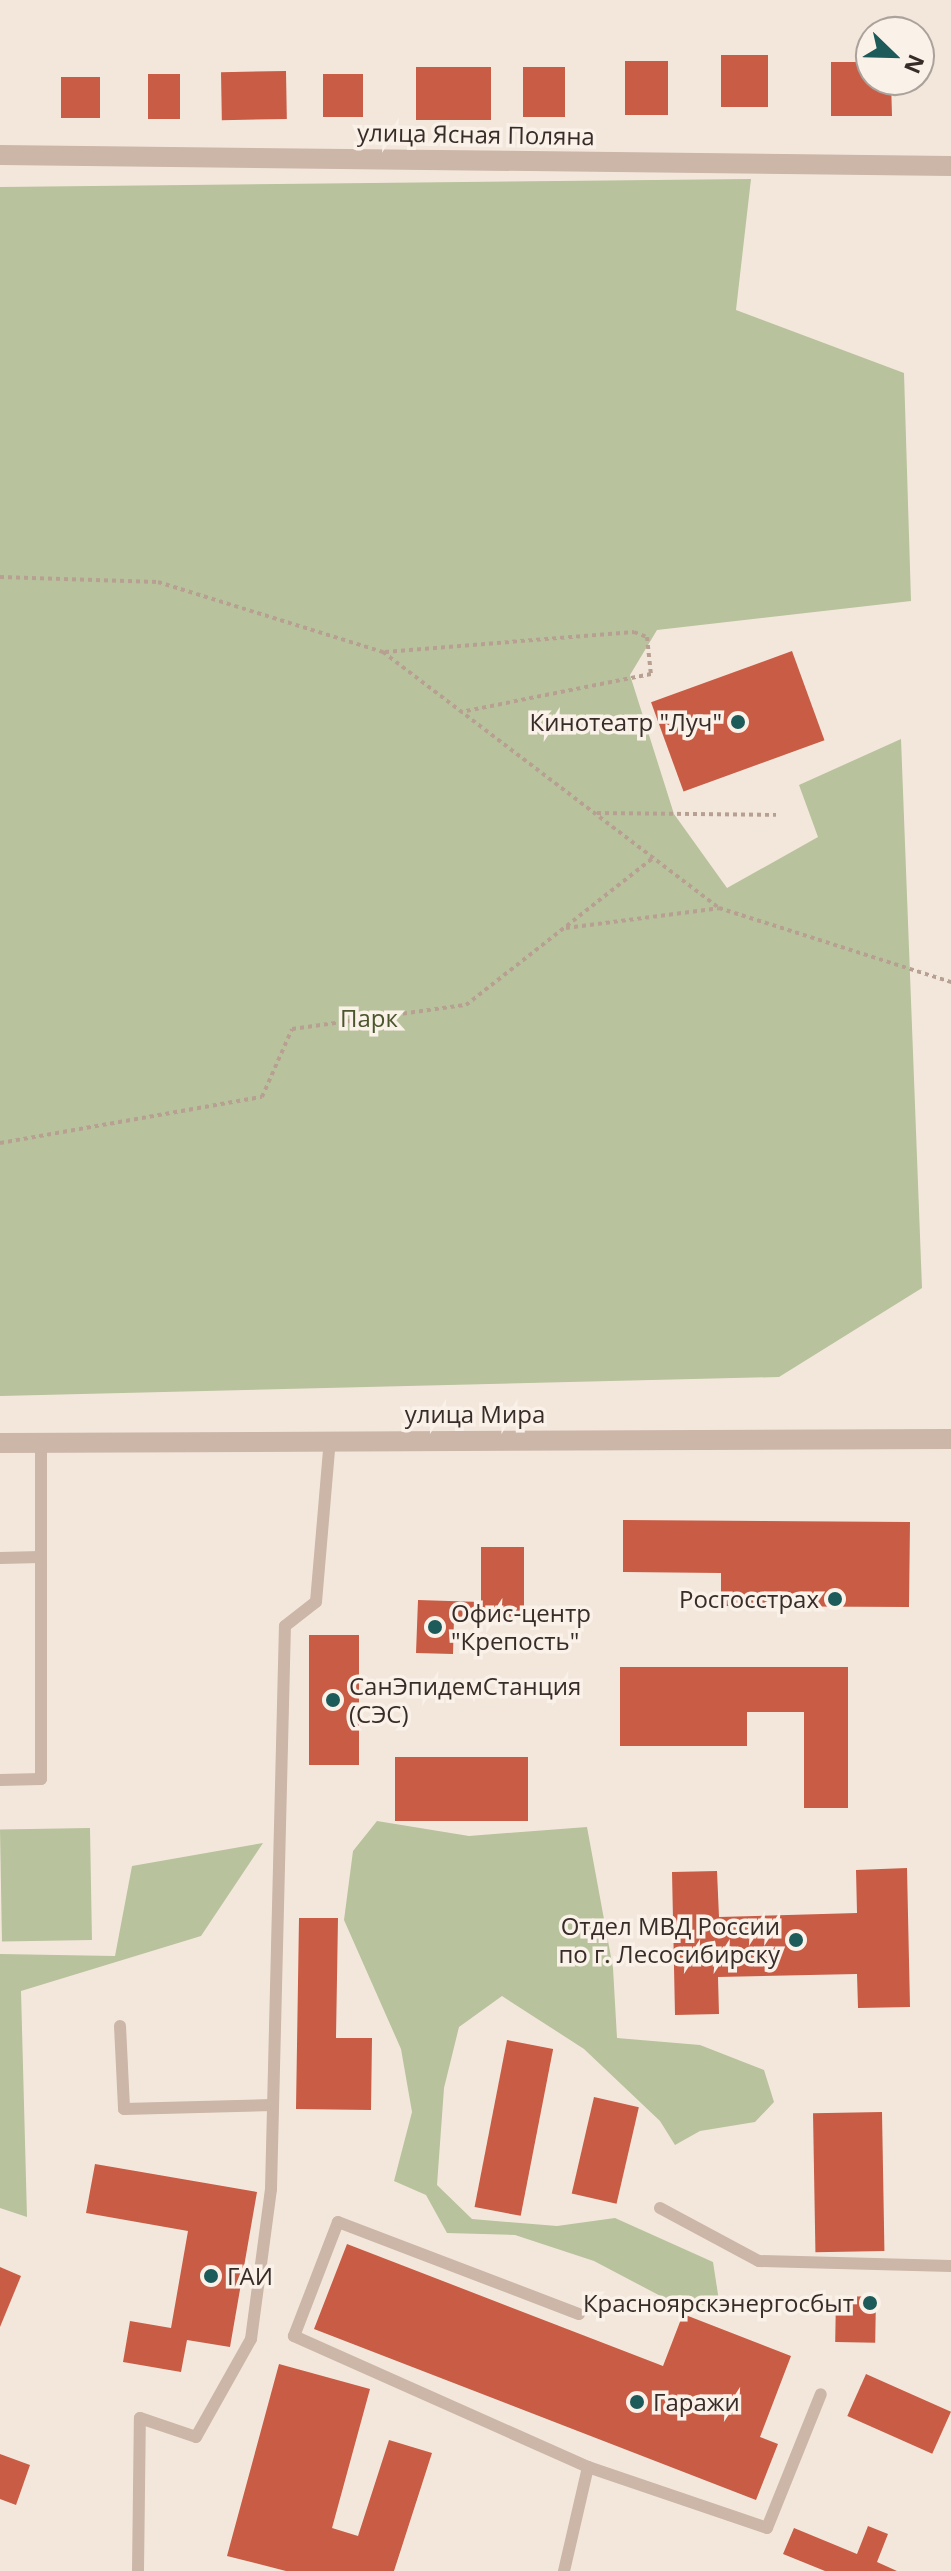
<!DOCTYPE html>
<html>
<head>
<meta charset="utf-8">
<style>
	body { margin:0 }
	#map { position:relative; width:951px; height:2571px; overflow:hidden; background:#f3e7dc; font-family:"Open Sans",sans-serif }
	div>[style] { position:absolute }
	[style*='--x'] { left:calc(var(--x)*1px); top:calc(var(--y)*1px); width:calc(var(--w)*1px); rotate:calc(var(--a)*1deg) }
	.green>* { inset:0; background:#b8c29c; transform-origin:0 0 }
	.building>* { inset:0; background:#c85c45; transform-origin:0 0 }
	.path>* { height:4px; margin-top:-2px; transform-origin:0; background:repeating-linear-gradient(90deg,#b7a092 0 4px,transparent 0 8px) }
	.service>* { height:12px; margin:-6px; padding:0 6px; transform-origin:6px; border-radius:6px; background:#cbb6a8 }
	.minor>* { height:20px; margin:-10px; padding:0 10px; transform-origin:10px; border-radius:10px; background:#cbb6a8 }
	.dots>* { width:22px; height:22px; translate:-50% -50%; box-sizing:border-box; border:4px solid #faf1e9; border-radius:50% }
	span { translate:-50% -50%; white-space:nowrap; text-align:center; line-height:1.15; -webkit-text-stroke:7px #faf1e9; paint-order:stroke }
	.street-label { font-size:24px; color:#382c28 }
	.poi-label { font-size:24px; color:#382c28 }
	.right { translate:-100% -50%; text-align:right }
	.left { translate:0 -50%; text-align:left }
	.park-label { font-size:24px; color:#4a572c }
	.north { position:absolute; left:855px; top:16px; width:80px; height:80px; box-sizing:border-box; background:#faf1e9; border:2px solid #aca29c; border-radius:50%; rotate:113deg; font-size:22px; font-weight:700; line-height:32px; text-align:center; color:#382c28 }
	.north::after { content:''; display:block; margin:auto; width:28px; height:36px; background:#1d5a5a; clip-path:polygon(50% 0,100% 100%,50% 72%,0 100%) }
</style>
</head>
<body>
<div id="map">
	<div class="green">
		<i style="clip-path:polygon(751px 179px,736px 310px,904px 373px,911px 601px,657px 630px,630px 675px,674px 814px,727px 888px,818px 837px,799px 785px,901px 739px,922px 1288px,779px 1377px,0 1396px,0 187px)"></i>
		<i style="clip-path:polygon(377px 1821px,469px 1836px,587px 1827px,613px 1968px,617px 2038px,700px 2045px,764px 2070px,774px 2102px,755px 2122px,700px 2131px,675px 2145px,660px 2121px,584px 2049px,502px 1996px,459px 2027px,444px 2088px,437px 2185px,472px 2219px,557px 2226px,615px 2218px,713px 2262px,720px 2307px,670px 2301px,594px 2261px,515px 2235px,447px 2233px,426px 2195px,394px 2181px,412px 2112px,401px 2049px,344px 1920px,353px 1851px)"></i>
		<i style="left:90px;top:1828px;width:112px;height:90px;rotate:89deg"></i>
		<i style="clip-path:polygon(263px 1843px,201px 1936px,21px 1991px,27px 2217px,0 2208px,0 1954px,115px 1956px,132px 1866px)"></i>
	</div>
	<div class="building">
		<i style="left:721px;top:55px;width:47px;height:52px"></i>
		<i style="left:625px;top:61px;width:43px;height:54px"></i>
		<i style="clip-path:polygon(831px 62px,871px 62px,871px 80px,891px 80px,892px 116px,831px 116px)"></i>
		<i style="left:491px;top:67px;width:53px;height:75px;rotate:90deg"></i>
		<i style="left:523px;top:67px;width:42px;height:50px"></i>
		<i style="left:286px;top:71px;width:48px;height:65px;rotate:89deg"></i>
		<i style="left:180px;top:74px;width:45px;height:32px;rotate:90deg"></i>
		<i style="left:323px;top:74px;width:40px;height:43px"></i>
		<i style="left:61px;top:77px;width:39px;height:41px"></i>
		<i style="left:792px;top:651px;width:95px;height:150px;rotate:70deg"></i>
		<i style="clip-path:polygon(623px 1520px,910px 1522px,909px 1607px,721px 1606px,721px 1573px,623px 1572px)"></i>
		<i style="clip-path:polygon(481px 1547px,524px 1547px,524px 1619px,454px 1618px,453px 1654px,416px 1653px,418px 1600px,481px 1602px)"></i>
		<i style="left:309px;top:1635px;width:50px;height:130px"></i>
		<i style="clip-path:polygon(620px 1667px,848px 1667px,848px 1808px,804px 1808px,804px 1712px,747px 1712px,747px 1746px,620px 1746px)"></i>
		<i style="left:395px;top:1757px;width:133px;height:64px"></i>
		<i style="clip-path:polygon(907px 1868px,910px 2007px,858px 2008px,857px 1974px,718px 1977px,719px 2014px,675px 2015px,672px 1872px,717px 1871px,719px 1917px,857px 1913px,856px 1870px)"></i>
		<i style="clip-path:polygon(299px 1918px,338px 1918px,336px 2038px,372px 2038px,371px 2110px,296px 2109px)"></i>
		<i style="left:507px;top:2040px;width:47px;height:170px;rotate:11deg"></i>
		<i style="left:594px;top:2097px;width:46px;height:99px;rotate:13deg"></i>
		<i style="left:882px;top:2112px;width:139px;height:69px;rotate:89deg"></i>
		<i style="clip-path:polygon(95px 2164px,257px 2192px,230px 2347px,187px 2340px,181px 2372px,123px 2362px,130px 2321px,171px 2328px,188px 2231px,86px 2213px)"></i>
		<i style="clip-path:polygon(347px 2244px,663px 2366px,683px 2314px,791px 2356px,760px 2437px,778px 2444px,756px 2500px,314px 2329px)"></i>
		<i style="clip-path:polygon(0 2267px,21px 2276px,0 2327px)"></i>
		<i style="left:836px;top:2296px;width:40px;height:46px;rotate:1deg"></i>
		<i style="clip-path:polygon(279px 2364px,370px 2389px,332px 2528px,358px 2536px,389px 2440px,432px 2453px,394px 2571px,286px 2571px,227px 2556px)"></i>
		<i style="left:866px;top:2374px;width:93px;height:46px;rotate:24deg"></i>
		<i style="clip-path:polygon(0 2454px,30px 2465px,16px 2505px,0 2499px)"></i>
		<i style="clip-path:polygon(868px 2526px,888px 2534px,877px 2562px,897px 2571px,825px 2571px,783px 2554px,794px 2528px,857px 2554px)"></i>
	</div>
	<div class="path">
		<i style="--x:0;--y:577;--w:158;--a:1.8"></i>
		<i style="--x:158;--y:582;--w:236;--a:17.3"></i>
		<i style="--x:383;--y:652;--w:422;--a:37.3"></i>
		<i style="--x:719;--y:908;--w:244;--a:17.7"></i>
		<i style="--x:385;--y:652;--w:250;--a:-4.6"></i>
		<i style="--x:634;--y:632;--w:14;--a:21"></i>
		<i style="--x:647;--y:637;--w:37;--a:84"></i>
		<i style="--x:651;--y:674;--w:194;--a:168.7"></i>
		<i style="--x:597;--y:813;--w:179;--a:0.6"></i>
		<i style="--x:566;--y:928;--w:154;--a:-7.4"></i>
		<i style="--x:0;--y:1143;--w:266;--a:-10"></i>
		<i style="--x:262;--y:1097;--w:74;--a:-66.2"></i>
		<i style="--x:292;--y:1029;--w:176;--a:-7.9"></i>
		<i style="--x:466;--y:1005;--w:238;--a:-38.2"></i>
	</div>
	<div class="service">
		<i style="--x:0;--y:1558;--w:41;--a:-1.4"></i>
		<i style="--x:0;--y:1780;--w:41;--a:-1.4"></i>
		<i style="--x:41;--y:1779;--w:336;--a:-90"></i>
		<i style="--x:120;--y:2026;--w:83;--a:87.2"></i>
		<i style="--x:124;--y:2109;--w:149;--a:-1.5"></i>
		<i style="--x:660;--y:2208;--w:112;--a:28.2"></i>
		<i style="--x:759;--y:2261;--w:192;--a:1.5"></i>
		<i style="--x:588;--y:2467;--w:189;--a:18.8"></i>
		<i style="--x:767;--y:2528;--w:144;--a:-68.1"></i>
		<i style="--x:138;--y:2571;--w:153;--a:-89.3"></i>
		<i style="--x:140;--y:2418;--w:59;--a:18.7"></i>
		<i style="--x:196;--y:2437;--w:112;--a:-60.7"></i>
		<i style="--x:251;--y:2339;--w:151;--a:-82.4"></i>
		<i style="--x:271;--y:2189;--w:563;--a:-88.58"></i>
		<i style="--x:285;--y:1626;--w:39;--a:-38"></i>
		<i style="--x:316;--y:1602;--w:163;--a:-85.1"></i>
		<i style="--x:564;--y:2571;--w:107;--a:-77"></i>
		<i style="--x:588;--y:2467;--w:322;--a:-156"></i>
		<i style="--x:294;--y:2336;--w:122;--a:-68.9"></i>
		<i style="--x:338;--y:2222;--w:258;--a:20.9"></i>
	</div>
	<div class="minor">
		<i style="--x:0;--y:155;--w:951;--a:0.66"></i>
		<i style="--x:0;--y:1443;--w:951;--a:-0.24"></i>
	</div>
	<div class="dots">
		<i style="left:738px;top:722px;background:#1d5a5a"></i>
		<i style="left:835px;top:1599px;background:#1d5a5a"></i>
		<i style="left:435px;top:1627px;background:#1d5a5a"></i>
		<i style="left:333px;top:1700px;background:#1d5a5a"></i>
		<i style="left:796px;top:1940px;background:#1d5a5a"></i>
		<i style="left:211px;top:2276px;background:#1d5a5a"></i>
		<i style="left:870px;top:2303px;background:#1d5a5a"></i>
		<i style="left:637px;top:2402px;background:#1d5a5a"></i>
	</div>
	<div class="street-label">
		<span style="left:476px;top:134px;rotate:1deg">улица Ясная Поляна</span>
		<span style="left:475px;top:1414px">улица Мира</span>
	</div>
	<div class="poi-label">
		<span class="right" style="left:722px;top:722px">Кинотеатр "Луч"</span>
		<span class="right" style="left:819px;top:1599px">Росгосстрах</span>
		<span class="left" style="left:451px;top:1627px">Офис-центр<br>"Крепость"</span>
		<span class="left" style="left:349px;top:1700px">СанЭпидемСтанция<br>(СЭС)</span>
		<span class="right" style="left:780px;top:1940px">Отдел МВД России<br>по г. Лесосибирску</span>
		<span class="left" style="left:227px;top:2276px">ГАИ</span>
		<span class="right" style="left:854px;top:2303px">Красноярскэнергосбыт</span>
		<span class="left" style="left:653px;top:2402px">Гаражи</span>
	</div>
	<div class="park-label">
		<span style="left:369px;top:1018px">Парк</span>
	</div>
	<div class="north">N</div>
</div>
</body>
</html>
